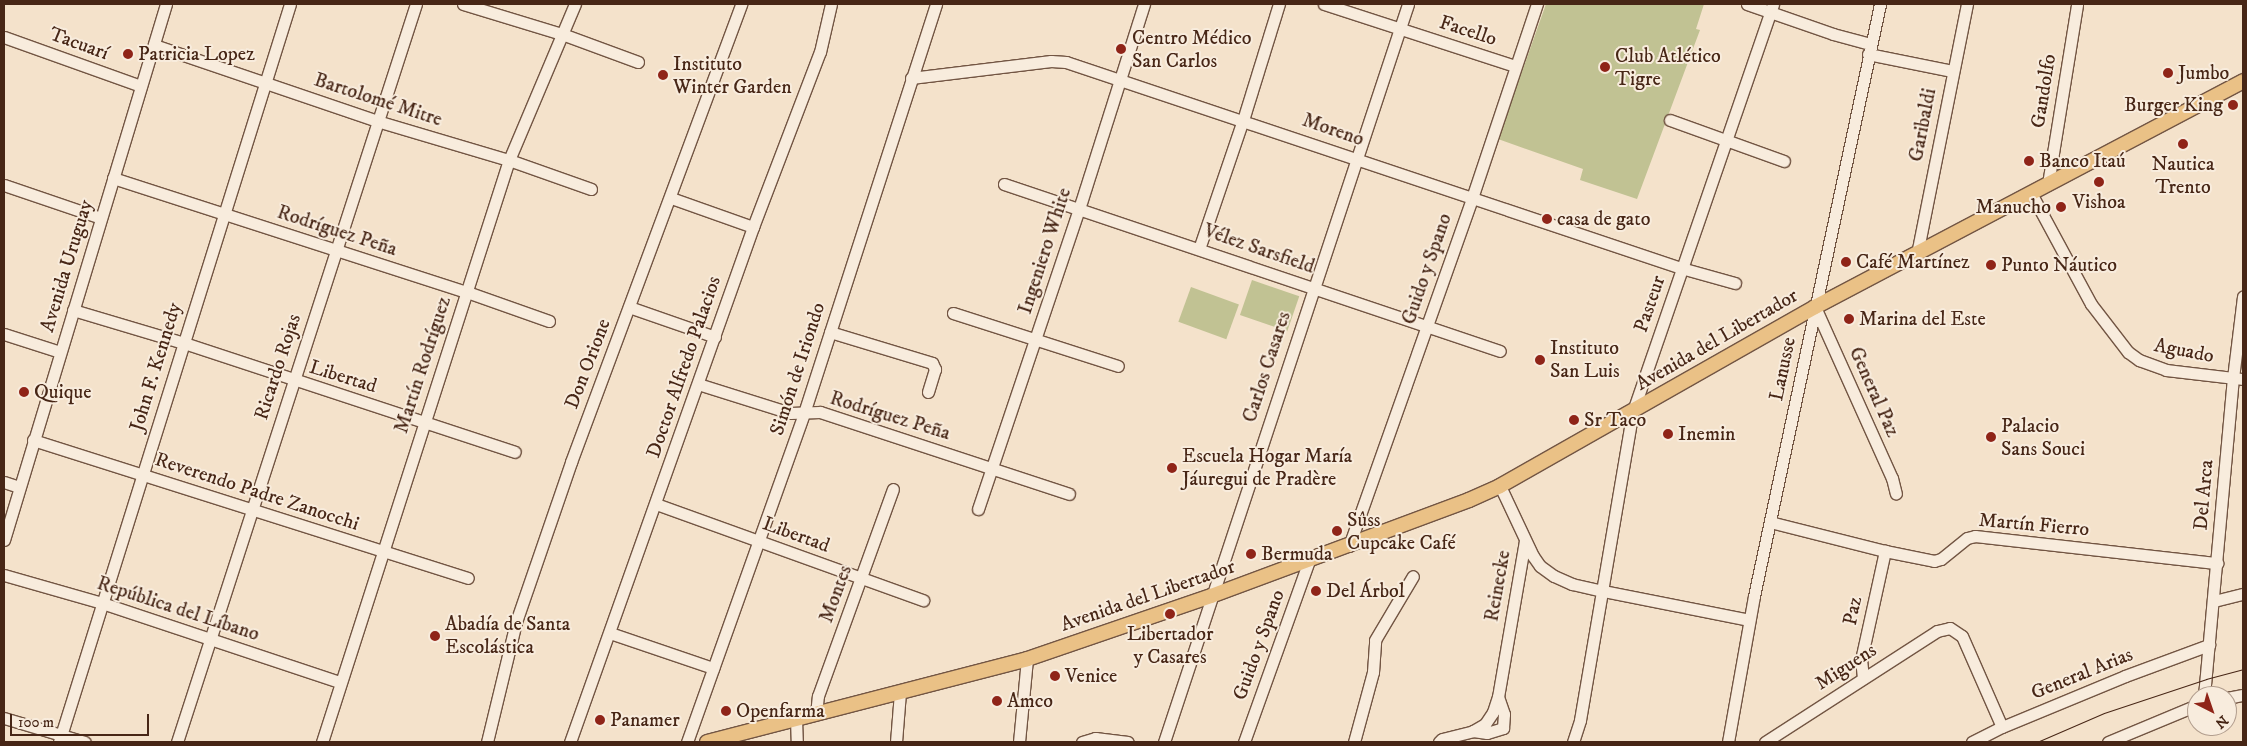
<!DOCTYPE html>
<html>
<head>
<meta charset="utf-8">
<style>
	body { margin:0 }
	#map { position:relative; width:2247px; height:746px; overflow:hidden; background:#f4e2cb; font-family:"IM FELL DW Pica",serif }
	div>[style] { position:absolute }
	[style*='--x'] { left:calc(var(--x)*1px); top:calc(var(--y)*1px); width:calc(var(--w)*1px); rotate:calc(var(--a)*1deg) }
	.green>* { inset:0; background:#c1c293; transform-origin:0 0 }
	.roads { filter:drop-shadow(1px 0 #725543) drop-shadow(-1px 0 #725543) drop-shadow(0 1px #725543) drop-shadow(0 -1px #725543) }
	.minor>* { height:11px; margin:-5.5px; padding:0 5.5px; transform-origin:5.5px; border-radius:5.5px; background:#f8ecdd }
	.major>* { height:14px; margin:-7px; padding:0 7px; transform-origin:7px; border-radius:7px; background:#eac186 }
	.tram>* { height:1px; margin:-0.5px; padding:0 0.5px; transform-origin:0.5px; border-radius:0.5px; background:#472616 }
	.dots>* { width:14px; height:14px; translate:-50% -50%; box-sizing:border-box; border:2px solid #f8ecdd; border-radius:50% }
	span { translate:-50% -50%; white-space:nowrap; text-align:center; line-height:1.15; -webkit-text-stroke:4px #f8ecdd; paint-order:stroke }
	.street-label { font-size:20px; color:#472616 }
	.poi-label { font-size:20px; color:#472616 }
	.left { translate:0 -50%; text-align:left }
	.right { translate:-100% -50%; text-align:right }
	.frame { position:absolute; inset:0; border:5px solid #472616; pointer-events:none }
	.north { position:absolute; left:2187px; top:686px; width:50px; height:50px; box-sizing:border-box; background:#f8ecdd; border:1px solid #b19d8d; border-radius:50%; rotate:139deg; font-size:14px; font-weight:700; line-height:20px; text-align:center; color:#472616 }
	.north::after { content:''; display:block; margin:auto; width:18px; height:22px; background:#8f2418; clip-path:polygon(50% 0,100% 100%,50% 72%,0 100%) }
	.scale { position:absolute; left:10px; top:714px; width:139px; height:22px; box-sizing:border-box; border:2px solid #472616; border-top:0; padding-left:6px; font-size:15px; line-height:18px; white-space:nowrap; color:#472616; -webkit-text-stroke:4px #f8ecdd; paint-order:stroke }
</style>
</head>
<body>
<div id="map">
	<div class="green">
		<i style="clip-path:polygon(1546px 4px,1704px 4px,1696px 29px,1700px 30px,1637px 199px,1580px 180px,1583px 169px,1498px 139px)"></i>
		<i style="left:1252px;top:280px;width:50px;height:37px;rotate:19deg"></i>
		<i style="left:1191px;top:287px;width:51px;height:37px;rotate:20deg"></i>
	</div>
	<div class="roads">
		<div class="minor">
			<i style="--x:463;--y:4;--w:103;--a:16.9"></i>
			<i style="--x:562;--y:34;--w:81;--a:20.2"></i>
			<i style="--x:1324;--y:4;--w:201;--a:18"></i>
			<i style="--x:1747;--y:4;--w:91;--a:19.2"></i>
			<i style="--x:1833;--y:34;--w:38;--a:15"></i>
			<i style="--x:4;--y:37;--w:145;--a:19.7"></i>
			<i style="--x:154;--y:45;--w:236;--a:18.8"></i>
			<i style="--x:377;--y:121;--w:138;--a:16.5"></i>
			<i style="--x:509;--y:160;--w:87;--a:19.5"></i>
			<i style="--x:1868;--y:54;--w:86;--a:11.4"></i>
			<i style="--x:911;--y:78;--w:141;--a:-6.9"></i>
			<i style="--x:1051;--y:61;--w:15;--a:4"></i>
			<i style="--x:1066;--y:62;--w:649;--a:18.52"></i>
			<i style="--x:1681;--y:268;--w:56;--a:15.5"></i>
			<i style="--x:1670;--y:120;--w:121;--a:19.8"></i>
			<i style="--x:113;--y:178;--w:372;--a:17.9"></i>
			<i style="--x:467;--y:292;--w:87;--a:19.5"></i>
			<i style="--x:1004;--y:184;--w:523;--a:18.61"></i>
			<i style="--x:2048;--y:184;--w:182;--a:-80.8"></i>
			<i style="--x:4;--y:185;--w:102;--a:18.8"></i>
			<i style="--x:2031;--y:193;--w:126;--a:61.6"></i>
			<i style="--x:2091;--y:304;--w:61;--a:52.4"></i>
			<i style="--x:2128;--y:352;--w:14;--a:36"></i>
			<i style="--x:2139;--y:360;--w:29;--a:20"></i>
			<i style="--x:2166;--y:370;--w:78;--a:6.7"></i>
			<i style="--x:671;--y:198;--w:87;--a:19.5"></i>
			<i style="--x:1199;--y:249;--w:136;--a:-71.2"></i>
			<i style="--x:1243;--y:120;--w:121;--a:-72.8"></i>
			<i style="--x:1917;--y:254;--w:255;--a:-78.7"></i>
			<i style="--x:629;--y:307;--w:91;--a:19.2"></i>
			<i style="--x:1815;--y:307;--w:188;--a:65.8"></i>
			<i style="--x:1892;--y:478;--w:16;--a:76"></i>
			<i style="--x:73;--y:310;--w:116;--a:16.6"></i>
			<i style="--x:184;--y:343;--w:348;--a:18.2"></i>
			<i style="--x:953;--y:313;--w:173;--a:17.8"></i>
			<i style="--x:830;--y:332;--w:107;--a:16.9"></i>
			<i style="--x:932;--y:363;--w:7;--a:63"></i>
			<i style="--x:935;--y:369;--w:24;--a:107"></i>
			<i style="--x:4;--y:334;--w:59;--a:17.8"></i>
			<i style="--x:698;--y:384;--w:96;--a:17.5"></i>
			<i style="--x:790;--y:413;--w:30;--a:-2"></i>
			<i style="--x:820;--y:412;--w:262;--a:18.2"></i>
			<i style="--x:33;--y:440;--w:456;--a:17.6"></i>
			<i style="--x:4;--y:482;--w:16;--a:18"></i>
			<i style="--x:1500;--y:486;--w:77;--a:64.8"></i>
			<i style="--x:1533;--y:556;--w:12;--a:55"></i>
			<i style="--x:1540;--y:566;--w:17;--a:36"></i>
			<i style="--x:1554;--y:576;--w:20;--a:24"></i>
			<i style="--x:1572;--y:584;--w:32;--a:13"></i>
			<i style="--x:1603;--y:591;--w:149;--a:11.2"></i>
			<i style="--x:656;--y:504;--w:284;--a:19.8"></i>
			<i style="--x:978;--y:509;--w:317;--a:-71.4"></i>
			<i style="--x:1079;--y:209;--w:215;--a:-72.4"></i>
			<i style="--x:1770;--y:522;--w:119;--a:14.2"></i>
			<i style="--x:1885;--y:551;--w:50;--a:11.5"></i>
			<i style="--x:1934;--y:561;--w:7;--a:-16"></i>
			<i style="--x:1941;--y:559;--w:33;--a:-39"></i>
			<i style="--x:1967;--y:538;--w:8;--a:-14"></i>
			<i style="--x:1975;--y:536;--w:244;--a:6.4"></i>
			<i style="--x:4;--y:540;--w:560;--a:-73.18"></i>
			<i style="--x:1349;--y:546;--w:369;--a:-70.5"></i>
			<i style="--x:1472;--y:198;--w:205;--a:-71.5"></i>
			<i style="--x:4;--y:575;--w:102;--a:15.9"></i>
			<i style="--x:102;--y:603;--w:251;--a:18.4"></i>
			<i style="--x:2214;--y:601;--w:30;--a:-14"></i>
			<i style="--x:610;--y:633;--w:109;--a:18.8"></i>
			<i style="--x:1863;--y:678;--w:18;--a:-96"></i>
			<i style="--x:1861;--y:660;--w:112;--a:-77.6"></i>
			<i style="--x:2204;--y:696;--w:319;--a:-84.8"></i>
			<i style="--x:2233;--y:378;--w:82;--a:-83"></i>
			<i style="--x:2227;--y:698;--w:16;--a:-11"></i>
			<i style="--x:816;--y:714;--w:18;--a:-84"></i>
			<i style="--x:818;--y:696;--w:220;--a:-70.1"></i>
			<i style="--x:4;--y:718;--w:84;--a:16.5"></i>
			<i style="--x:796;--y:719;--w:23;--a:88"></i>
			<i style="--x:1473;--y:731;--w:14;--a:8"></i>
			<i style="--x:1487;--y:733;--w:17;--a:-17"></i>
			<i style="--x:1503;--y:728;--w:14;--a:-86"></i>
			<i style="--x:1504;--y:714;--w:18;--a:-109"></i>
			<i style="--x:59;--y:742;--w:773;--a:-72.62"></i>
			<i style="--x:177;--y:742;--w:776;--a:-72.06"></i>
			<i style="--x:322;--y:742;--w:611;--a:-72.19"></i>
			<i style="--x:509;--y:160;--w:169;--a:-67.1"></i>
			<i style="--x:487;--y:742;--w:123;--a:-76.4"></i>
			<i style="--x:516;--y:622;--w:169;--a:-71"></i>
			<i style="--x:571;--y:462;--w:489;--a:-69.6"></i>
			<i style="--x:570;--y:742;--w:547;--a:-70.44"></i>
			<i style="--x:753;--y:227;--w:187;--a:-69.1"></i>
			<i style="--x:820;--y:52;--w:49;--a:-77.1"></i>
			<i style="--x:687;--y:742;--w:349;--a:-70.4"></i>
			<i style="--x:804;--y:413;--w:430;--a:-72.1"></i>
			<i style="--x:896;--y:742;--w:50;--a:-85.4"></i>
			<i style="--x:1019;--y:742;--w:83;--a:-84.5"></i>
			<i style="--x:1082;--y:742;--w:14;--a:-17"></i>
			<i style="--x:1095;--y:738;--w:33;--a:7"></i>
			<i style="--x:1164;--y:742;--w:777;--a:-71.7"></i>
			<i style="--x:1244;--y:742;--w:193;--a:-70.3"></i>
			<i style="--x:1354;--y:742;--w:73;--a:-74.8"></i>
			<i style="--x:1373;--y:672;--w:32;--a:-86"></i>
			<i style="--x:1375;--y:640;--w:74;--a:-59.3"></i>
			<i style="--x:1439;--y:742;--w:4;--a:-45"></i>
			<i style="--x:1442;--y:739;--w:32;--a:-14"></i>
			<i style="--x:1473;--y:731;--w:14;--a:-30"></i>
			<i style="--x:1485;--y:724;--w:14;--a:-56"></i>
			<i style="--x:1493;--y:712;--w:16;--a:-72"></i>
			<i style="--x:1498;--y:697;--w:158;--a:-80.2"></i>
			<i style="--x:1573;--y:742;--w:23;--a:-72"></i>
			<i style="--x:1580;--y:720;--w:314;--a:-80.3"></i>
			<i style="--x:1633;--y:411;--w:430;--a:-71"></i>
			<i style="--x:1728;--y:742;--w:148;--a:-79.9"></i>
			<i style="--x:1754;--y:596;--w:605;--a:-77.98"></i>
			<i style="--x:1765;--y:742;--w:205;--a:-32.8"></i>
			<i style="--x:1937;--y:631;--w:13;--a:-13"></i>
			<i style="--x:1950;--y:628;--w:14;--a:34"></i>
			<i style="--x:1962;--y:636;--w:99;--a:66.3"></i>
			<i style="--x:1972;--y:742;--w:34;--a:-27"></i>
			<i style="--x:2002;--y:727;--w:133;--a:-22.5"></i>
			<i style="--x:2125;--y:676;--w:90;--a:-20.3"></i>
			<i style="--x:2108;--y:742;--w:96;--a:-22.6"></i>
		</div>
		<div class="major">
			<i style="--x:707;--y:742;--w:331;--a:-14.5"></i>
			<i style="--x:1027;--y:659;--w:194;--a:-18.9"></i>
			<i style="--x:1211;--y:596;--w:275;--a:-20.4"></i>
			<i style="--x:1469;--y:500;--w:34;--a:-24"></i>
			<i style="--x:1500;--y:486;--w:362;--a:-29.6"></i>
			<i style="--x:1815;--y:307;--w:484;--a:-27.8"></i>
		</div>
	</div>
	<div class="tram">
		<i style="--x:2037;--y:742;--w:73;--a:-23.4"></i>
		<i style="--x:2104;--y:713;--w:108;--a:-18.4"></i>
		<i style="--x:2206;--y:679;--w:38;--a:-15"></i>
	</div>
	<div class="dots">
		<i style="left:1121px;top:49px;background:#8f2418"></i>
		<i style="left:128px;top:54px;background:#8f2418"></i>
		<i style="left:1605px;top:67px;background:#8f2418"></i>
		<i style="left:2168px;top:73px;background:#8f2418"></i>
		<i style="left:663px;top:75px;background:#8f2418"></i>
		<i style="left:2233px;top:105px;background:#8f2418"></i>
		<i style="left:2183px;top:144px;background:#8f2418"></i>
		<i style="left:2029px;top:161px;background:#8f2418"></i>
		<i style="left:2099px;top:182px;background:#8f2418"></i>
		<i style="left:2061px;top:207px;background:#8f2418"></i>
		<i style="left:1547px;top:219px;background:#8f2418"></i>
		<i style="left:1846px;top:262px;background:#8f2418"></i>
		<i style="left:1991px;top:265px;background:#8f2418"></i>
		<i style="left:1849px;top:319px;background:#8f2418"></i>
		<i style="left:1540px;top:360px;background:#8f2418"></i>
		<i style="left:24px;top:392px;background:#8f2418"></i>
		<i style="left:1574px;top:420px;background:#8f2418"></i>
		<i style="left:1668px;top:434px;background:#8f2418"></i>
		<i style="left:1991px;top:437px;background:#8f2418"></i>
		<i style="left:1172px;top:468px;background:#8f2418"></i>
		<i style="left:1337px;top:531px;background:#8f2418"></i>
		<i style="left:1251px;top:554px;background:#8f2418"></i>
		<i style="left:1316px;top:591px;background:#8f2418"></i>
		<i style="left:1170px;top:614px;background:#8f2418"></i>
		<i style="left:435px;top:636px;background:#8f2418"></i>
		<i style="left:1055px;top:676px;background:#8f2418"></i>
		<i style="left:997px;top:701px;background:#8f2418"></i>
		<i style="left:726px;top:711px;background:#8f2418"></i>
		<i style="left:600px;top:720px;background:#8f2418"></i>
	</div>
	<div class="street-label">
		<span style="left:1468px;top:31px;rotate:18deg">Facello</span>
		<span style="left:79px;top:44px;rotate:20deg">Tacuarí</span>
		<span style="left:2044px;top:91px;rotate:-81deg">Gandolfo</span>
		<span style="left:378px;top:100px;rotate:18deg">Bartolomé Mitre</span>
		<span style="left:1923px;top:125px;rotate:-79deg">Garibaldi</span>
		<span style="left:1333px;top:130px;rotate:19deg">Moreno</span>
		<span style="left:337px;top:231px;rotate:18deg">Rodríguez Peña</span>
		<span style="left:1259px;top:249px;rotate:19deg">Vélez Sarsfield</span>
		<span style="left:1045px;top:251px;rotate:-72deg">Ingeniero White</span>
		<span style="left:67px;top:266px;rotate:-73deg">Avenida Uruguay</span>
		<span style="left:1427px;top:269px;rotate:-71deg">Guido y Spano</span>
		<span style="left:1650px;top:304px;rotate:-71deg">Pasteur</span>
		<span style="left:1717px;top:340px;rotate:-30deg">Avenida del Libertador</span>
		<span style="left:2184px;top:351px;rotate:11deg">Aguado</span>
		<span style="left:588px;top:364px;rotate:-69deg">Don Orione</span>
		<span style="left:423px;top:365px;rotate:-72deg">Martín Rodríguez</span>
		<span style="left:156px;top:367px;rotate:-73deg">John F. Kennedy</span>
		<span style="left:278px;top:367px;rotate:-72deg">Ricardo Rojas</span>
		<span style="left:684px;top:367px;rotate:-71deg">Doctor Alfredo Palacios</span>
		<span style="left:1267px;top:367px;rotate:-72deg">Carlos Casares</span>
		<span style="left:798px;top:369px;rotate:-72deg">Simón de Iriondo</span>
		<span style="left:1783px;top:369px;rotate:-78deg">Lanusse</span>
		<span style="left:343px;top:377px;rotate:17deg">Libertad</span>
		<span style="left:1874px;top:392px;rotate:66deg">General Paz</span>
		<span style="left:890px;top:416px;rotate:17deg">Rodríguez Peña</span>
		<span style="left:257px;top:492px;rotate:18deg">Reverendo Padre Zanocchi</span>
		<span style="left:2204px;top:495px;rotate:-85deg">Del Arca</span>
		<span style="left:2034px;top:525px;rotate:5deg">Martín Fierro</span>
		<span style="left:796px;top:535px;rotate:20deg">Libertad</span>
		<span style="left:1498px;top:586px;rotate:-80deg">Reinecke</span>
		<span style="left:836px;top:594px;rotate:-70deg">Montes</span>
		<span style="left:1148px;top:596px;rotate:-19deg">Avenida del Libertador</span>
		<span style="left:178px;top:609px;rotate:18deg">República del Líbano</span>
		<span style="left:1853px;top:611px;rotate:-78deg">Paz</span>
		<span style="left:1259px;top:645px;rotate:-70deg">Guido y Spano</span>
		<span style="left:1846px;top:667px;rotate:-33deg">Miguens</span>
		<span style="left:2082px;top:674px;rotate:-22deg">General Arias</span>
	</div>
	<div class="poi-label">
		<span class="left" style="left:1132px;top:50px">Centro Médico<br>San Carlos</span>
		<span class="left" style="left:138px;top:54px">Patricia Lopez</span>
		<span class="left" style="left:1615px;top:68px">Club Atlético<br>Tigre</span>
		<span class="left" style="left:673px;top:76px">Instituto<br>Winter Garden</span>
		<span class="left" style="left:2178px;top:73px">Jumbo</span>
		<span class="right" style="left:2223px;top:105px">Burger King</span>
		<span class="left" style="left:2039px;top:161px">Banco Itaú</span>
		<span style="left:2183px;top:176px">Nautica<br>Trento</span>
		<span style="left:2099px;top:202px">Vishoa</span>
		<span class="right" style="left:2051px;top:207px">Manucho</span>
		<span class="left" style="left:1557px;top:219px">casa de gato</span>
		<span class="left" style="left:1856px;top:262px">Café Martínez</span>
		<span class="left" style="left:2001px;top:265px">Punto Náutico</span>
		<span class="left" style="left:1859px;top:319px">Marina del Este</span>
		<span class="left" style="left:1550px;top:360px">Instituto<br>San Luis</span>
		<span class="left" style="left:34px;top:392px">Quique</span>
		<span class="left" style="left:1584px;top:420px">Sr Taco</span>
		<span class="left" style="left:2001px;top:438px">Palacio<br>Sans Souci</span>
		<span class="left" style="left:1678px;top:434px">Inemin</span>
		<span class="left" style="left:1182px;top:468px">Escuela Hogar María<br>Jáuregui de Pradère</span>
		<span class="left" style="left:1347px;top:532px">Sûss<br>Cupcake Café</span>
		<span class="left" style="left:1261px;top:554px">Bermuda</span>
		<span class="left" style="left:1326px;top:591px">Del Árbol</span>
		<span class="left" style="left:445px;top:636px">Abadía de Santa<br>Escolástica</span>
		<span style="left:1170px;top:646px">Libertador<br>y Casares</span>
		<span class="left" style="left:1065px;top:676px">Venice</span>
		<span class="left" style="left:1007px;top:701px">Amco</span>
		<span class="left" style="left:736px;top:711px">Openfarma</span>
		<span class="left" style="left:610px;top:720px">Panamer</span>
	</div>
	<div class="frame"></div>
	<div class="north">N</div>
	<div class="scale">100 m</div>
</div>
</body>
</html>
